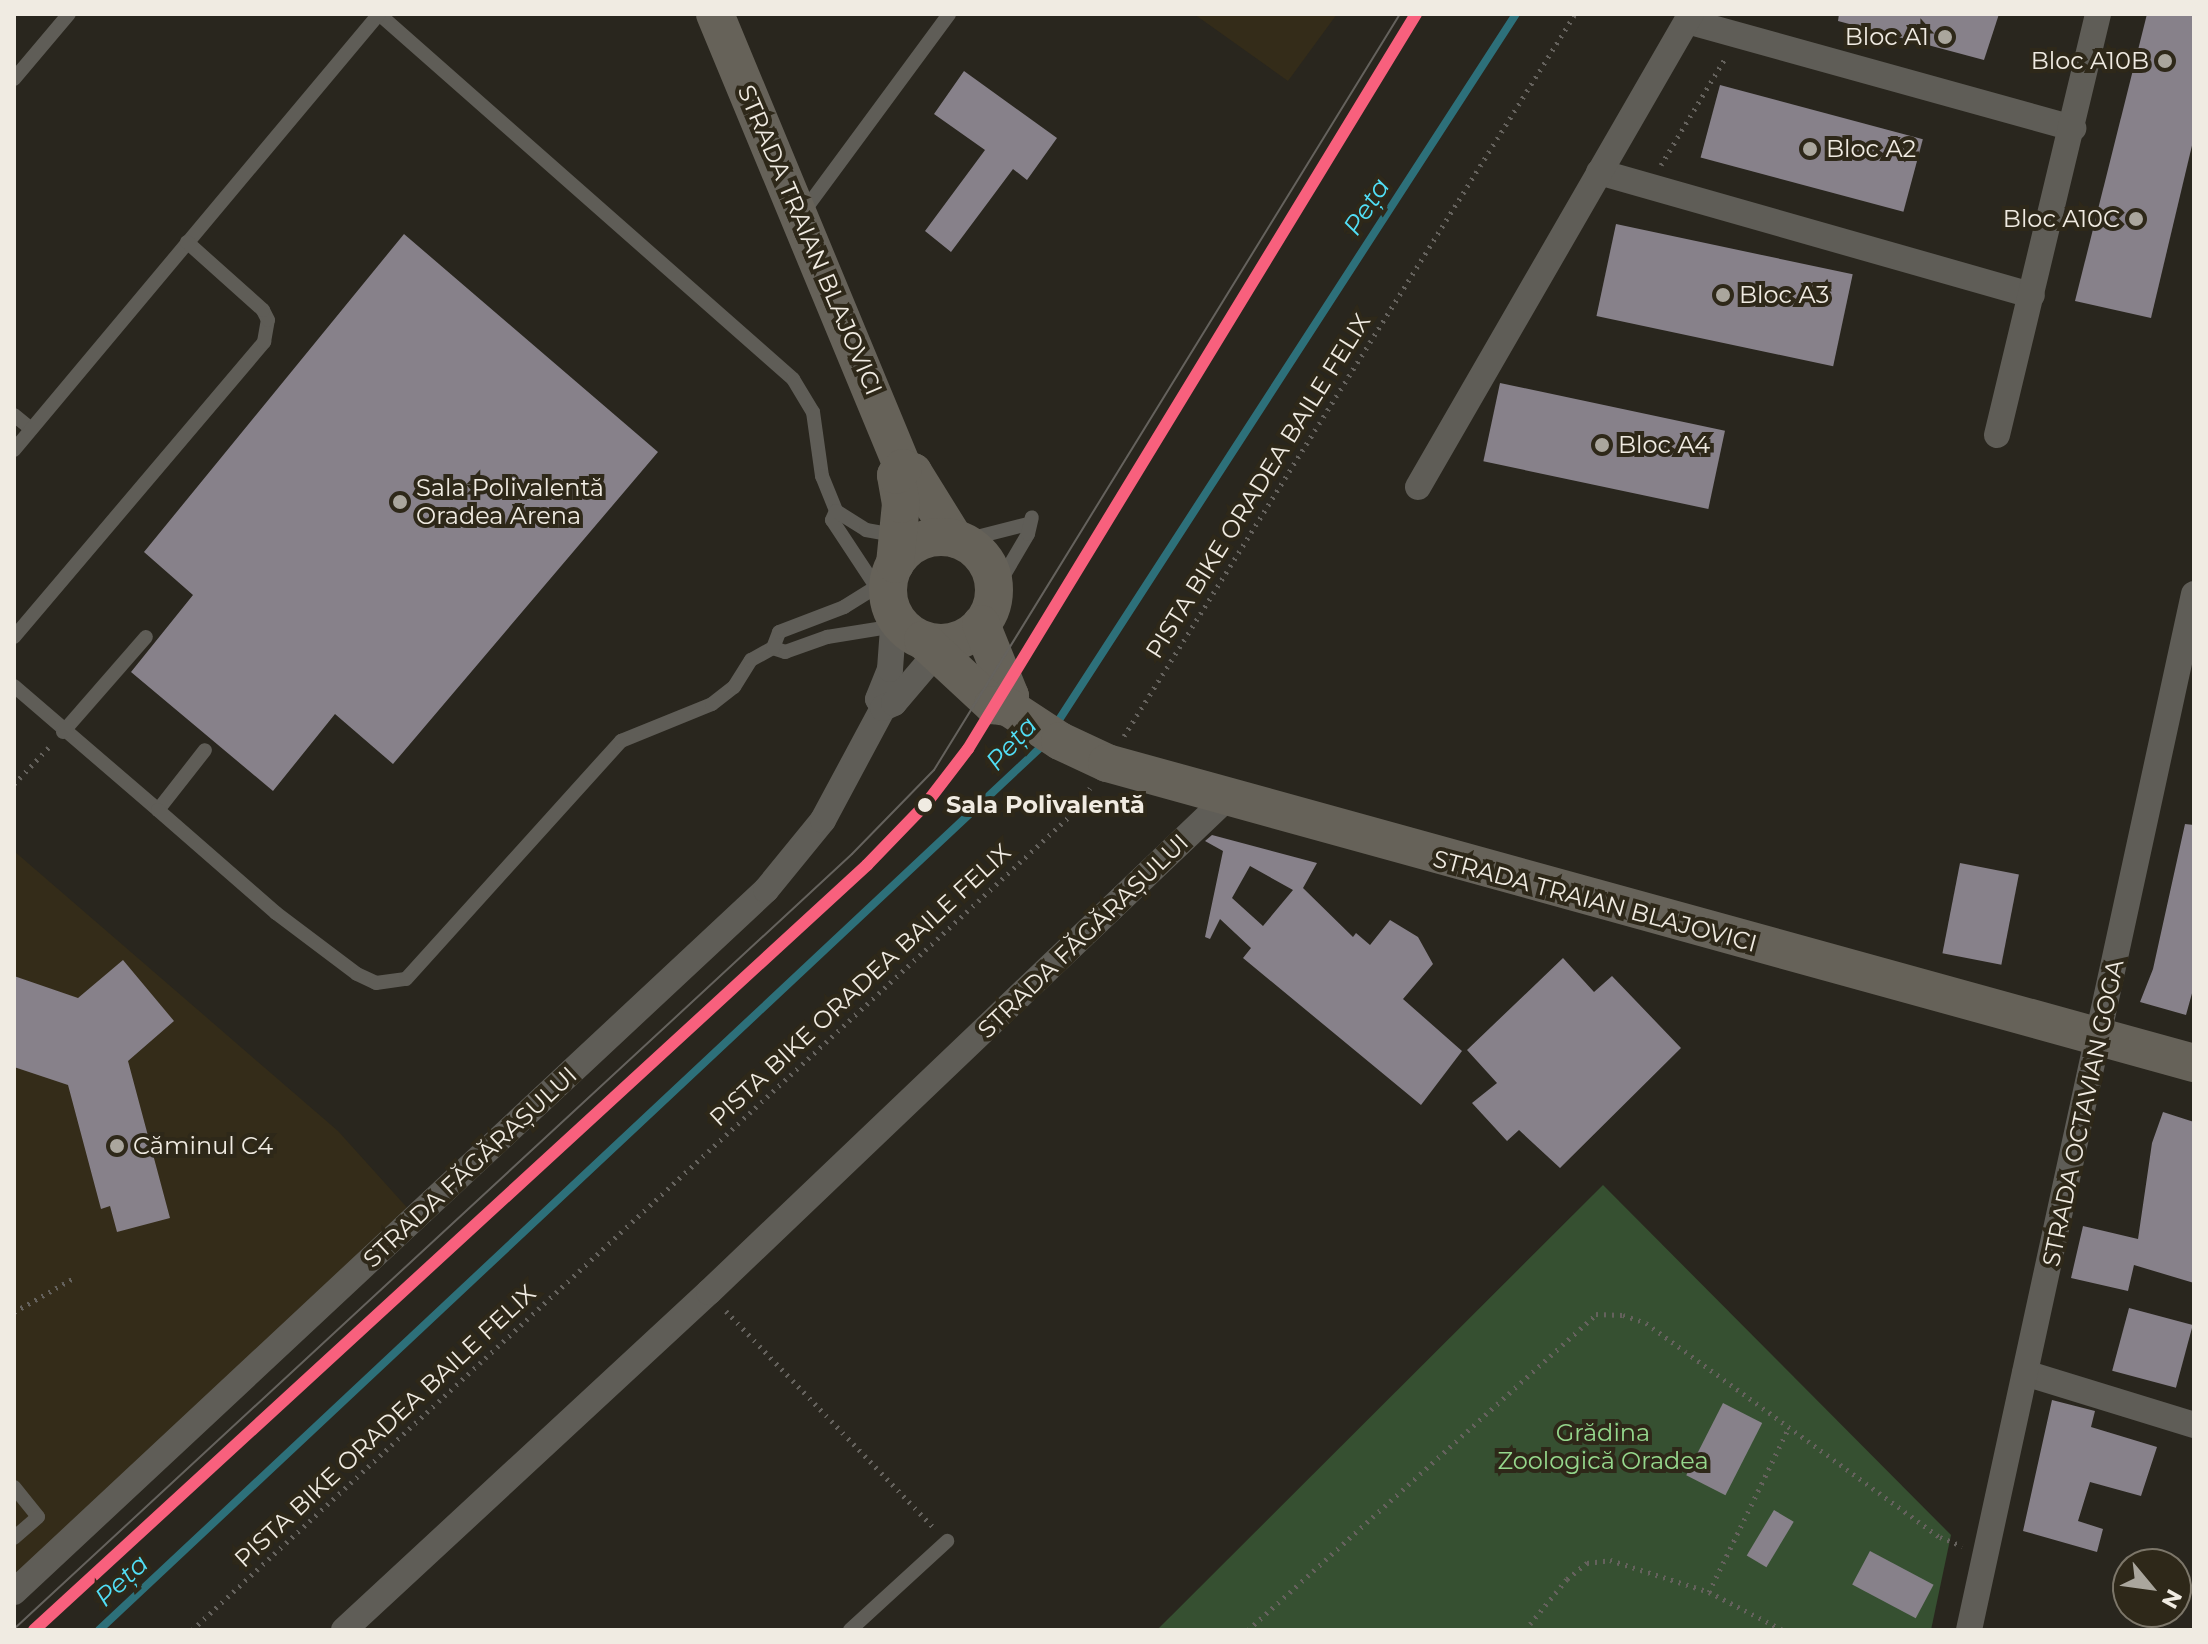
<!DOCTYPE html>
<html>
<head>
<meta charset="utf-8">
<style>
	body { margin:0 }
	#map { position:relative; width:2208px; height:1644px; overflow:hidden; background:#29261e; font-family:Montserrat,sans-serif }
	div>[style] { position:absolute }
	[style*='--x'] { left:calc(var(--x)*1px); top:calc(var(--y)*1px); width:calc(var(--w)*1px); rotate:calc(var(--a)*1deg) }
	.built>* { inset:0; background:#342c19 }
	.green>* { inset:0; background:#365031 }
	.stream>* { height:8px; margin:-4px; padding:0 4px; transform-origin:4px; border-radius:4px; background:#2d707a }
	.building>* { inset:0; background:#87818a; transform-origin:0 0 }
	.path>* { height:5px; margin-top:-2.5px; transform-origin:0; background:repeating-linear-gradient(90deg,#65625d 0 2px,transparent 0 8px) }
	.lane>* { height:14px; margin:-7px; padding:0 7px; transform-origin:7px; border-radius:7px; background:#5f5d57 }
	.street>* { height:26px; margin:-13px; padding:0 13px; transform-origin:13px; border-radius:13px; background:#5f5d57 }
	.secondary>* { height:38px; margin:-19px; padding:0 19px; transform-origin:19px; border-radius:19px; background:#666259 }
	.secondary>.ring { margin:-19px; padding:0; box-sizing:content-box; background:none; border:38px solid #666259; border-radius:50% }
	.tram>* { height:2px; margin:-1px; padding:0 1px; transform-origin:1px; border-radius:1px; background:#65625d }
	.tram-1>* { height:12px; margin:-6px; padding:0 6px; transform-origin:6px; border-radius:6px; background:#f8607d }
	.dots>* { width:22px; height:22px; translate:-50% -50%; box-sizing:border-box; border:4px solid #2e2819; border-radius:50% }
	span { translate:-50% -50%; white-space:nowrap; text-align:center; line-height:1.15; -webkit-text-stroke:8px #2e2819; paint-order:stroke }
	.poi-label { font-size:24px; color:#f0ebe2 }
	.right { translate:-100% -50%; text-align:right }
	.left { translate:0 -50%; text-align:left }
	.street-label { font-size:24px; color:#f0ebe2 }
	.stop-label { font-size:24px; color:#f0ebe2; font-weight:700 }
	.park-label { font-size:24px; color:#95d78c }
	.water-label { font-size:26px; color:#51def5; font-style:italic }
	.frame { position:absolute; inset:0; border:16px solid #f0ebe2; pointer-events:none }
	.north { position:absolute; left:2112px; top:1548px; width:80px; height:80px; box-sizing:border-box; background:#2e2819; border:2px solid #7c7669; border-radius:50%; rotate:119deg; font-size:22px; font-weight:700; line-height:32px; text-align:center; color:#f0ebe2 }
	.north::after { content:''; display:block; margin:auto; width:28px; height:36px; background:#aaa69d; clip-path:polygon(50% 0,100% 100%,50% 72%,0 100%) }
</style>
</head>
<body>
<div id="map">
	<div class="built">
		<i style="clip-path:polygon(1194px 14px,1337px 14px,1288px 81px)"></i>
		<i style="clip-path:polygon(14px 851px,338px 1131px,411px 1212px,14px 1578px)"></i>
	</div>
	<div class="green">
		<i style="clip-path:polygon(1603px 1185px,1951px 1535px,1931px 1630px,1157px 1630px)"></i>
	</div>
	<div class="stream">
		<i style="--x:1055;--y:726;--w:848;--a:-57.08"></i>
		<i style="--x:99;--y:1630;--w:1295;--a:-43.15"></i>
	</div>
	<div class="building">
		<i style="clip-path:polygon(1839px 14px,1999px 14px,1984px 60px,1838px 21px)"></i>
		<i style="clip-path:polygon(2147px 14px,2194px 14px,2194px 137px,2151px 318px,2075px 301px)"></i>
		<i style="clip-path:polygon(964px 71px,1057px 138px,1027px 180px,1013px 169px,951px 252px,925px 231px,985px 150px,934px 114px)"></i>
		<i style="left:1720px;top:85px;width:210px;height:75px;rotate:15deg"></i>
		<i style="left:1616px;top:224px;width:242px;height:94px;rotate:12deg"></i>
		<i style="clip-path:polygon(404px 234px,658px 452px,393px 764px,335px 714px,273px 791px,131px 672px,193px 595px,144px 552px)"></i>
		<i style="left:1500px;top:383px;width:230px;height:80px;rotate:12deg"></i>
		<i style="clip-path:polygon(2185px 824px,2194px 825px,2194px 986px,2186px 1015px,2140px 1002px,2153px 969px)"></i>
		<i style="clip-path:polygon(evenodd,1212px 835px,1317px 863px,1303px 888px,1353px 937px,1356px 933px,1370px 945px,1390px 920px,1418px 937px,1433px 964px,1403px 999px,1462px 1051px,1421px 1105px,1243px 958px,1251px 948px,1220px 919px,1210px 939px,1205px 937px,1223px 851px,1205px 841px,1212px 835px,1250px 866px,1293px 890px,1263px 926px,1232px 898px,1250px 866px)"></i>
		<i style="left:1960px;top:863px;width:60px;height:92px;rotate:11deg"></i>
		<i style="clip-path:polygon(1563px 958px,1594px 992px,1612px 976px,1681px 1048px,1560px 1168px,1519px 1130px,1507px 1141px,1472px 1103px,1497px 1083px,1467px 1050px)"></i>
		<i style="clip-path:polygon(123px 960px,174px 1021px,128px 1061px,170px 1218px,117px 1232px,110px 1206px,101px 1209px,68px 1085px,14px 1067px,14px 976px,78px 998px)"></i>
		<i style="clip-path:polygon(2163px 1112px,2194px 1122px,2194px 1283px,2134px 1265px,2128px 1291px,2071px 1278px,2083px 1226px,2138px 1239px,2152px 1143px)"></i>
		<i style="left:2129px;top:1308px;width:66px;height:65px;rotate:15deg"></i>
		<i style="clip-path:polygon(2052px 1400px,2095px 1411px,2091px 1427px,2157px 1447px,2141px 1496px,2090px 1482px,2078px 1521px,2103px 1529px,2097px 1552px,2023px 1531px)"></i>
		<i style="left:1723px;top:1403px;width:44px;height:81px;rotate:27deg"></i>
		<i style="left:1774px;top:1510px;width:23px;height:53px;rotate:31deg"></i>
		<i style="left:1870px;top:1551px;width:72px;height:38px;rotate:28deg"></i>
	</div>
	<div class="path">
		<i style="--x:1661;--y:165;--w:126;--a:-59"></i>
		<i style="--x:1124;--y:736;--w:851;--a:-58.01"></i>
		<i style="--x:14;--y:784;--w:54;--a:-46.5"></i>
		<i style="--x:726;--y:1311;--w:302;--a:46.2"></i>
		<i style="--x:14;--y:1312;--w:67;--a:-29.6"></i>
		<i style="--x:1709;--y:1592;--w:181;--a:-64.1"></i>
		<i style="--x:192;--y:1630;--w:1199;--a:-42.84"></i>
		<i style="--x:1071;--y:815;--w:33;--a:-55"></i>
		<i style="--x:1248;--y:1630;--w:470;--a:-42.2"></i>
		<i style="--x:1596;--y:1314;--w:27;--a:2"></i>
		<i style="--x:1623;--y:1315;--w:24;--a:19"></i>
		<i style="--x:1646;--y:1323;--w:364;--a:36.1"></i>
		<i style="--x:1940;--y:1537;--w:24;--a:22"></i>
		<i style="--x:1531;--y:1630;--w:6;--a:-99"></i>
		<i style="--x:1530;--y:1624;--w:58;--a:-50.6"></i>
		<i style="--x:1567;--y:1579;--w:26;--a:-39"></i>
		<i style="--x:1587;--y:1563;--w:23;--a:-7"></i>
		<i style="--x:1610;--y:1560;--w:104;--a:17.9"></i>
		<i style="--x:1709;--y:1592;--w:83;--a:27.2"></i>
	</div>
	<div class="lane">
		<i style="--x:379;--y:14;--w:552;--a:41.4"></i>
		<i style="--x:793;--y:379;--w:39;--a:59"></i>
		<i style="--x:813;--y:412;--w:65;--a:82"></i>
		<i style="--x:822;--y:476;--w:38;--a:68"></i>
		<i style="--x:836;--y:511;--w:10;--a:114"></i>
		<i style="--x:832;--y:520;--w:109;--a:56.6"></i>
		<i style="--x:14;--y:79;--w:85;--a:-49.8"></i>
		<i style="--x:801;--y:215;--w:250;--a:-53.6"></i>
		<i style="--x:14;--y:415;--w:22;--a:39"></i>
		<i style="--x:14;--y:450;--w:569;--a:-50.07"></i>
		<i style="--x:836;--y:511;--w:36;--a:32"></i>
		<i style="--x:866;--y:530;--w:57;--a:10.1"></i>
		<i style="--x:961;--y:541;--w:69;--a:-14.2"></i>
		<i style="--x:994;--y:592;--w:67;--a:-59.6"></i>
		<i style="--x:1028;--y:534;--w:17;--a:-77"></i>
		<i style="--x:14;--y:637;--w:387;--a:-49.7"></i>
		<i style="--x:264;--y:342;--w:22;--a:-80"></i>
		<i style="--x:268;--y:320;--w:11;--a:-117"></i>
		<i style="--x:263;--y:310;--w:102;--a:-138.2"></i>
		<i style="--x:773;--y:648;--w:13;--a:18"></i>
		<i style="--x:785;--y:652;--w:45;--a:-19.7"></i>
		<i style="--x:827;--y:637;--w:70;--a:-9.1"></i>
		<i style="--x:14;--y:686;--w:190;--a:40.7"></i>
		<i style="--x:158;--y:810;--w:76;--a:-51.9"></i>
		<i style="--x:63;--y:732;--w:126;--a:-48.9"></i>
		<i style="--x:158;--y:810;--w:157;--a:41.1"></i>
		<i style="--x:276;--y:913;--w:101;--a:37"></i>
		<i style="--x:357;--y:974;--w:21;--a:25"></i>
		<i style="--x:376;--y:983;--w:30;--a:-8"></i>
		<i style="--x:406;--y:979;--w:321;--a:-47.9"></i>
		<i style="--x:621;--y:741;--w:98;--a:-22.1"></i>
		<i style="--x:712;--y:704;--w:28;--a:-38"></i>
		<i style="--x:734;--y:687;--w:32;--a:-58"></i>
		<i style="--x:751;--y:660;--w:25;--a:-29"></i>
		<i style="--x:773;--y:648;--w:17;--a:-69"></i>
		<i style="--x:779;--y:632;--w:70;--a:-21"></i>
		<i style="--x:844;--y:607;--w:53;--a:-31.9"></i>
		<i style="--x:14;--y:1487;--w:38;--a:51"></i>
		<i style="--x:38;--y:1517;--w:32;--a:139"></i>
		<i style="--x:850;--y:1630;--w:132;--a:-42.5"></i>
	</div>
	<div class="street">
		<i style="--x:1687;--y:21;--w:401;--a:15.5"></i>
		<i style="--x:1599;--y:172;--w:450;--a:15.9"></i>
		<i style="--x:1997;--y:435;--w:433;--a:-76.5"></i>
		<i style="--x:1418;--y:487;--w:546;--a:-60.01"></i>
		<i style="--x:883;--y:708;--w:10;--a:-119"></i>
		<i style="--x:878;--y:699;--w:32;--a:-68"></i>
		<i style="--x:890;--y:669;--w:55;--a:-85.8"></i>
		<i style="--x:2025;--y:1373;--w:177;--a:17.1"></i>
		<i style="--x:14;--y:1592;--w:1029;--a:-43.03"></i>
		<i style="--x:766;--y:890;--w:90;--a:-50.8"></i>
		<i style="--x:823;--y:820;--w:127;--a:-61.8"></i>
		<i style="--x:883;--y:708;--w:12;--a:-24"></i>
		<i style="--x:894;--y:703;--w:80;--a:-49.6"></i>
		<i style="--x:344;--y:1630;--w:497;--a:-42.8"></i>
		<i style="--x:709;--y:1292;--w:714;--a:-43.64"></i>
		<i style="--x:1969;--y:1630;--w:1060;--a:-77.75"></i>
	</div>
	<div class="secondary">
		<i style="--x:715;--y:14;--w:491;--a:67.5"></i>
		<i style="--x:903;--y:468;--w:11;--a:22"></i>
		<i style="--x:913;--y:472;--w:78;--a:58.2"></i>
		<i class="ring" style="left:888px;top:537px;width:68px;height:68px"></i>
		<i style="--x:895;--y:564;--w:60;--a:-84.3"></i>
		<i style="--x:901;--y:504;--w:29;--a:-100"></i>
		<i style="--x:896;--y:475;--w:10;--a:-45"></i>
		<i style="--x:981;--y:624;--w:78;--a:68.1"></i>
		<i style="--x:1010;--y:696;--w:11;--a:100"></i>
		<i style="--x:923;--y:640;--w:96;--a:42.9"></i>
		<i style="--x:993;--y:705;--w:15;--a:8"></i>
		<i style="--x:1008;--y:707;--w:62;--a:33.2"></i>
		<i style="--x:1060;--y:741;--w:52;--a:25.1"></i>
		<i style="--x:1107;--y:763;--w:1128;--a:15.43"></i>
	</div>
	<div class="tram">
		<i style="--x:14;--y:1629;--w:1141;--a:-42.76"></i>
		<i style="--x:852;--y:854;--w:117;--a:-45.7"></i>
		<i style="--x:934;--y:770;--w:888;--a:-58.35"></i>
	</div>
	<div class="tram-1">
		<i style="--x:34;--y:1630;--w:1131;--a:-42.56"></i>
		<i style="--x:867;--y:865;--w:83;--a:-46"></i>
		<i style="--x:925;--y:805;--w:71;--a:-52.5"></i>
		<i style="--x:968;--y:749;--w:861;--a:-58.64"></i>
	</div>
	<div class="dots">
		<i style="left:1945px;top:37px;background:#aaa69d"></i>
		<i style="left:2165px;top:61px;background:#aaa69d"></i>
		<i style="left:1810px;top:149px;background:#aaa69d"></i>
		<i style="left:2136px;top:219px;background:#aaa69d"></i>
		<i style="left:1723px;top:295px;background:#aaa69d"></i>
		<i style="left:1602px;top:445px;background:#aaa69d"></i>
		<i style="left:400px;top:502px;background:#aaa69d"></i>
		<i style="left:925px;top:805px;background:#f0ebe2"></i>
		<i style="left:117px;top:1146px;background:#aaa69d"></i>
	</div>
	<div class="poi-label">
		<span class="right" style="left:1929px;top:37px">Bloc A1</span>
		<span class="right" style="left:2149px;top:61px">Bloc A10B</span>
		<span class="left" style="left:1826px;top:149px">Bloc A2</span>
		<span class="right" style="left:2120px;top:219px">Bloc A10C</span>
		<span class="left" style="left:1739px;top:295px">Bloc A3</span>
		<span class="left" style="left:1618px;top:445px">Bloc A4</span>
		<span class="left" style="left:416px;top:502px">Sala Polivalentă<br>Oradea Arena</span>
		<span class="left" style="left:133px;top:1146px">Căminul C4</span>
	</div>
	<div class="street-label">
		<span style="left:810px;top:240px;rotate:67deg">STRADA TRAIAN BLAJOVICI</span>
		<span style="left:1258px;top:486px;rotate:-58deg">PISTA BIKE ORADEA BAILE FELIX</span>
		<span style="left:1595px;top:901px;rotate:15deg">STRADA TRAIAN BLAJOVICI</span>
		<span style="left:1083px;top:936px;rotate:-44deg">STRADA FĂGĂRAȘULUI</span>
		<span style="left:860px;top:985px;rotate:-43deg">PISTA BIKE ORADEA BAILE FELIX</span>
		<span style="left:2083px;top:1113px;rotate:-78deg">STRADA OCTAVIAN GOGA</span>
		<span style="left:470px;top:1167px;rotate:-43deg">STRADA FĂGĂRAȘULUI</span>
		<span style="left:385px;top:1426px;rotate:-43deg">PISTA BIKE ORADEA BAILE FELIX</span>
	</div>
	<div class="stop-label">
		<span class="left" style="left:946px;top:805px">Sala Polivalentă</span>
	</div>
	<div class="park-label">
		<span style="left:1603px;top:1447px">Grădina<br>Zoologică Oradea</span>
	</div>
	<div class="water-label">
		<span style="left:1367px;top:207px;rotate:-57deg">Peța</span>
		<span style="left:1012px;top:744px;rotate:-48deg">Peța</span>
		<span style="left:122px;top:1581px;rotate:-43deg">Peța</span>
	</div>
	<div class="frame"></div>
	<div class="north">N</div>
</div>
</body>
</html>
